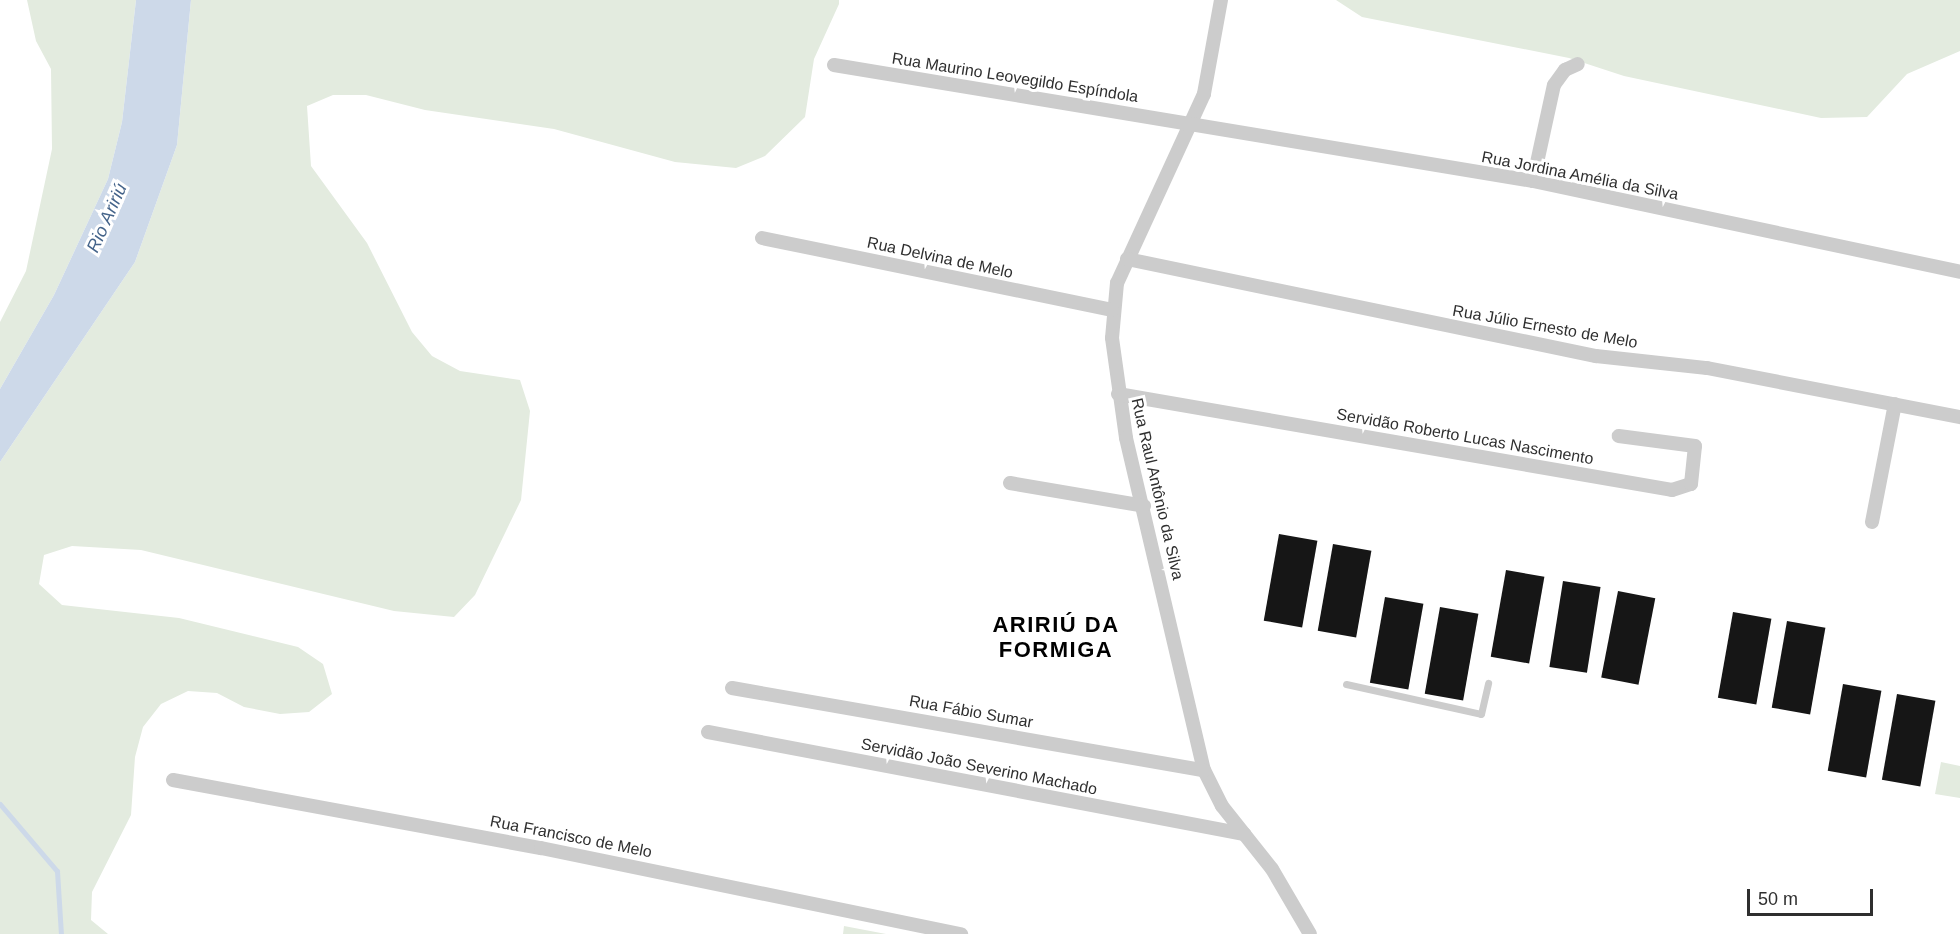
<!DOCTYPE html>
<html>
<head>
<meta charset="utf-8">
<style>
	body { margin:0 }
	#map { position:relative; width:1960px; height:934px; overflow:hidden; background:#fff; font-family:Arial,sans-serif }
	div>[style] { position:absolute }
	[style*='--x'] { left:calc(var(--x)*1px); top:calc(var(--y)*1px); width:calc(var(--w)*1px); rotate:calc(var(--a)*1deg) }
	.green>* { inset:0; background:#e3ebdf }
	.water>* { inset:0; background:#cdd9e9 }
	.stream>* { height:5px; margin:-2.5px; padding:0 2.5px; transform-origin:2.5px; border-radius:2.5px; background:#cdd9e9 }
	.building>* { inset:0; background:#161616; transform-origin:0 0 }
	.service>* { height:7px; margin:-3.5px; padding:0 3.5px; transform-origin:3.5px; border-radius:3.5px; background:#ccc }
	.minor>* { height:14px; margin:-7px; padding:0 7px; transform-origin:7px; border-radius:7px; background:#ccc }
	span { translate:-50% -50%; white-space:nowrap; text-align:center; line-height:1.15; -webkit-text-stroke:6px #fff; paint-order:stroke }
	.street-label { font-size:16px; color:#2f2f2f }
	.water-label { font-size:18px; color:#45648a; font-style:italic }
	.district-label { font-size:22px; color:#000; font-weight:700; letter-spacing:1.5px }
	.scale { position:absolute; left:1747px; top:889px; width:126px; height:27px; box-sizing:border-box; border:3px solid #2f2f2f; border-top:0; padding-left:8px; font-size:18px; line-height:21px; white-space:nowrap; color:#2f2f2f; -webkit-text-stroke:4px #fff; paint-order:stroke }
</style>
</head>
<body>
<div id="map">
	<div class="green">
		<i style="clip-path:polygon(27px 0,136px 0,122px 122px,108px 179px,54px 295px,0 389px,0 322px,26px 271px,52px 149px,51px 69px,36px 41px)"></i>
		<i style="clip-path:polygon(191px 0,839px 0,839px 4px,814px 59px,805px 117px,765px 156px,736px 168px,675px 162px,554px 129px,425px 110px,366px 95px,333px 95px,307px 106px,311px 166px,367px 243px,412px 332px,432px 356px,460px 371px,520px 380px,530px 411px,521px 500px,475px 595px,454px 617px,394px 611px,141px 550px,72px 546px,44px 555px,39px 584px,62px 605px,179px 618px,298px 647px,323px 664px,332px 694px,309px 712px,280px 714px,244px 707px,217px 693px,188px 691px,161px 704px,143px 727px,135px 757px,131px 815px,92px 892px,91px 920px,108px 934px,0 934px,0 462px,135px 262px,177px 145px)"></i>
		<i style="clip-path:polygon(1336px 0,1960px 0,1960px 51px,1907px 74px,1867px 117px,1821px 118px,1624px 76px,1569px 58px,1362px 17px)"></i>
		<i style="clip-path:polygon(1941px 762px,1960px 766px,1960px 798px,1935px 794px)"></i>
		<i style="clip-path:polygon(844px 926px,886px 934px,843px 934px)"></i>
	</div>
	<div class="water">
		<i style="clip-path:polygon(136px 0,191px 0,177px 145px,135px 262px,0 462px,0 389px,54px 295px,108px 179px,122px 122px)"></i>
	</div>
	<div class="stream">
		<i style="--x:0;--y:804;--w:88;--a:49.6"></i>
		<i style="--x:57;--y:871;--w:63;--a:86.4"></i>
	</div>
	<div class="building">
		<i style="left:1279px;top:534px;width:39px;height:88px;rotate:10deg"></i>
		<i style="left:1333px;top:544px;width:39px;height:88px;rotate:10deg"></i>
		<i style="left:1506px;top:570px;width:39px;height:88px;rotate:10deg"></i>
		<i style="left:1563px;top:581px;width:38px;height:87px;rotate:9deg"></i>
		<i style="left:1618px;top:591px;width:38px;height:88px;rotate:11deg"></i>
		<i style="left:1385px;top:597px;width:39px;height:87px;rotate:10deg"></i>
		<i style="left:1440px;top:607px;width:39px;height:88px;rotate:10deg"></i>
		<i style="left:1733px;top:612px;width:39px;height:87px;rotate:10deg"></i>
		<i style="left:1787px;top:621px;width:39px;height:88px;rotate:10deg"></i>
		<i style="left:1843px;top:684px;width:39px;height:88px;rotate:10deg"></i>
		<i style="left:1897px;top:694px;width:39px;height:87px;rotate:10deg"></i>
	</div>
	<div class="service">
		<i style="--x:1346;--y:684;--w:138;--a:12.5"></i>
		<i style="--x:1481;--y:714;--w:32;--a:-77"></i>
	</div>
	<div class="minor">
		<i style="--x:1221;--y:0;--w:96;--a:100.3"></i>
		<i style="--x:1204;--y:94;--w:208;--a:114.7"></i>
		<i style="--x:1117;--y:283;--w:55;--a:95.2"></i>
		<i style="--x:1112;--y:338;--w:101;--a:82"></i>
		<i style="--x:1126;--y:438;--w:341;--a:76.8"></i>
		<i style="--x:1204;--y:770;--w:40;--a:63.4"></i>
		<i style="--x:1222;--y:806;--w:80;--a:51.6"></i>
		<i style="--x:1272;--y:869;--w:75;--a:59.7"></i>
		<i style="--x:834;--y:65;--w:709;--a:9.42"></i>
		<i style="--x:1533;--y:181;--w:437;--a:12"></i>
		<i style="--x:1533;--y:181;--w:98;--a:-77.7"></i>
		<i style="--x:1554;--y:85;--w:19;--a:-54"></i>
		<i style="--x:1565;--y:70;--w:14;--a:-25"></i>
		<i style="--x:762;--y:238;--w:357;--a:11.6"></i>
		<i style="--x:1127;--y:259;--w:479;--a:11.7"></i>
		<i style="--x:1596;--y:356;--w:112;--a:6.2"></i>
		<i style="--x:1707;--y:368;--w:258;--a:11"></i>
		<i style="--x:1118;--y:394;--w:562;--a:9.83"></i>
		<i style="--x:1672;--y:490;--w:20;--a:-18"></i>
		<i style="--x:1691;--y:484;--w:38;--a:-84"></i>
		<i style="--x:1695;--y:446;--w:77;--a:-172.5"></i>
		<i style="--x:1010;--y:483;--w:136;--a:9.7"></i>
		<i style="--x:1872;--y:522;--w:120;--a:-79"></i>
		<i style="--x:732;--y:688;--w:479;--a:9.9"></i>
		<i style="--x:708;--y:732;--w:546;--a:10.77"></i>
		<i style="--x:173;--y:780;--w:374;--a:10.5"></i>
		<i style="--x:541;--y:848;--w:429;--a:11.6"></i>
	</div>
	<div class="street-label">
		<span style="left:1015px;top:78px;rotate:9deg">Rua Maurino Leovegildo Espíndola</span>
		<span style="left:1580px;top:176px;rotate:11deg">Rua Jordina Amélia da Silva</span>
		<span style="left:940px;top:258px;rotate:12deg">Rua Delvina de Melo</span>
		<span style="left:1545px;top:327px;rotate:10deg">Rua Júlio Ernesto de Melo</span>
		<span style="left:1465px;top:437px;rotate:10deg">Servidão Roberto Lucas Nascimento</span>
		<span style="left:1157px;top:489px;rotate:77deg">Rua Raul Antônio da Silva</span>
		<span style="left:971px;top:712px;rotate:10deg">Rua Fábio Sumar</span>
		<span style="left:979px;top:767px;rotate:11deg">Servidão João Severino Machado</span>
		<span style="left:571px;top:837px;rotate:11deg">Rua Francisco de Melo</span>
	</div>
	<div class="water-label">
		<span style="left:107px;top:218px;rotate:-66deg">Rio Aririú</span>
	</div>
	<div class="district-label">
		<span style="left:1056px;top:637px">ARIRIÚ DA<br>FORMIGA</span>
	</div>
	<div class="scale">50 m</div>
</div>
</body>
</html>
